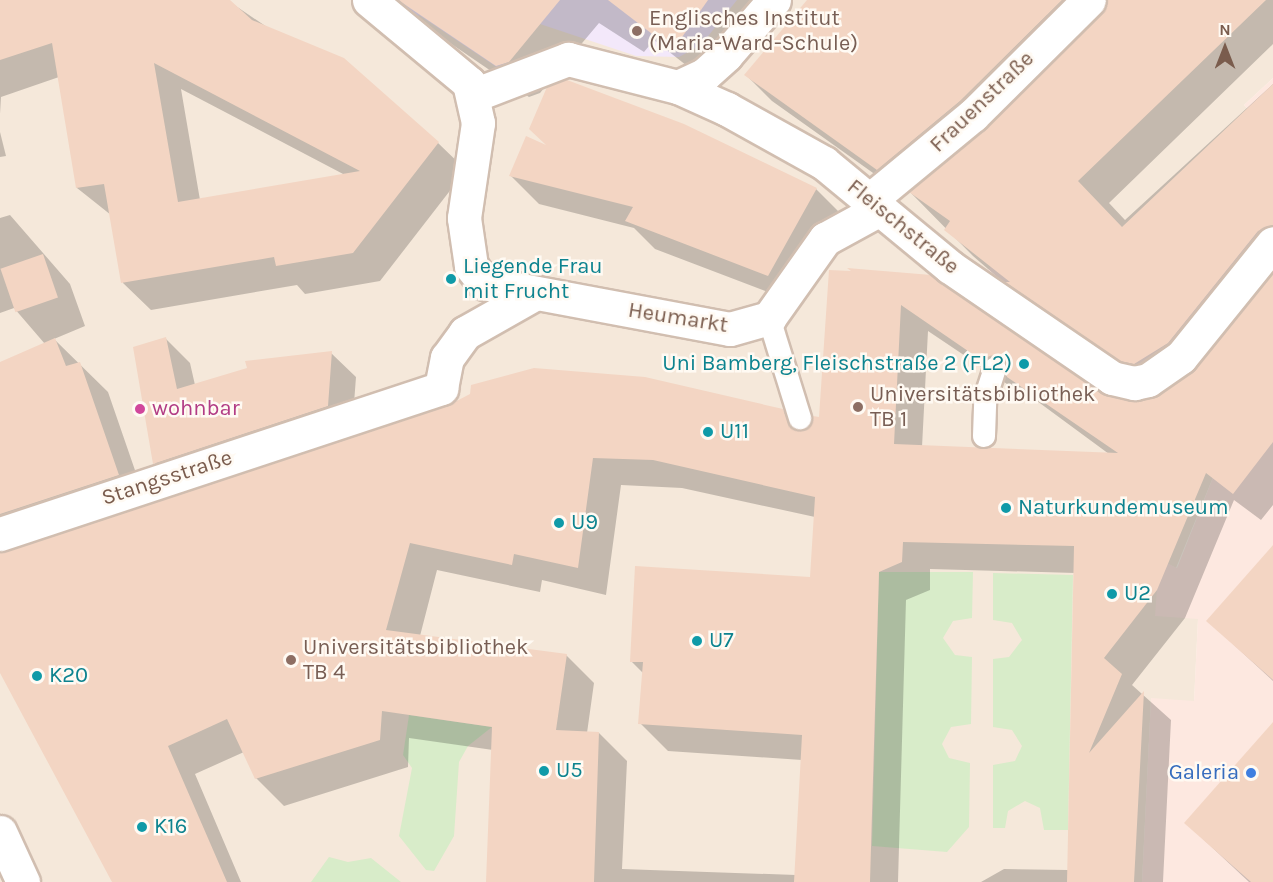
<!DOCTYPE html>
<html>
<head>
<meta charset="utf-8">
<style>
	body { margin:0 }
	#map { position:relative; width:1273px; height:882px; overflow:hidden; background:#fdf6ec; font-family:Karla,sans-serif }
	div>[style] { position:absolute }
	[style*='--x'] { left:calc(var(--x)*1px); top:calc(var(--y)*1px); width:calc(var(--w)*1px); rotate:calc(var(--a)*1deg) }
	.residential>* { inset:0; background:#f5e8da }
	.commercial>* { inset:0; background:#fde8e0 }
	.education>* { inset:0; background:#f3e8fa }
	.green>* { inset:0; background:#d8ecc9 }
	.shadow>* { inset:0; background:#0003 }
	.building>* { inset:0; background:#f3d5c3; transform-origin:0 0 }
	.roads { filter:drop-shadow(2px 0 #d1beb0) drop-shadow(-2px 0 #d1beb0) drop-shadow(0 2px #d1beb0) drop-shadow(0 -2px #d1beb0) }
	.lane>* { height:22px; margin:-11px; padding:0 11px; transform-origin:11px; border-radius:11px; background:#fff }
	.street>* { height:33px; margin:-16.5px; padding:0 16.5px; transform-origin:16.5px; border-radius:16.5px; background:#fff }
	.secondary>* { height:33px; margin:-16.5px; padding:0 16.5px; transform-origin:16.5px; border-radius:16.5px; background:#fff }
	.dots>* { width:16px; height:16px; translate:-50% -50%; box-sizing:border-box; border:3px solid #fffaf3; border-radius:50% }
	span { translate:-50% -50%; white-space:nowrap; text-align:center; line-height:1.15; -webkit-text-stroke:5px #fffaf3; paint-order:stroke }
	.education-label { font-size:22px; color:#785e54 }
	.left { translate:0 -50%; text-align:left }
	.street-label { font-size:22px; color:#7a5c4d }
	.culture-label { font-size:22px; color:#0d838f }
	.right { translate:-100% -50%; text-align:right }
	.hotel-label { font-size:22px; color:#b23c85 }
	.shop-label { font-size:22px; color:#366cbe }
	.north { position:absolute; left:1195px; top:18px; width:60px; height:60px; -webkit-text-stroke:4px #fffaf3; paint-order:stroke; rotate:0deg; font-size:16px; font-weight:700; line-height:24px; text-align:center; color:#7a5c4d }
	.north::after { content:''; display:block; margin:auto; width:21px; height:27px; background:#7a5c4d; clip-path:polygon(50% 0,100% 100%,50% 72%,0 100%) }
</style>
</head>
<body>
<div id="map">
	<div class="residential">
		<i style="clip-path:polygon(0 0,1273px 0,1273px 78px,1244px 105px,1273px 135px,1216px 470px,1176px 568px,1160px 560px,1198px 619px,1194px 702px,1151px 699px,1142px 882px,0 882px)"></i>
	</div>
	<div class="commercial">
		<i style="clip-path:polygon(1273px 78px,1273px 135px,1244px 105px)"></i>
		<i style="clip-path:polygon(1273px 159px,1273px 882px,1142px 882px,1151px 698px,1194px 701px,1198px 619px,1155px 616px,1159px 559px,1177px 568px,1216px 470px,967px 292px,1031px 225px,1117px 297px)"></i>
	</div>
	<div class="education">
		<i style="clip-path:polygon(388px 0,737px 0,701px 45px,679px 57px,636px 56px,540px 24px,501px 70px,419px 15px,412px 22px)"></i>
	</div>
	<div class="green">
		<i style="clip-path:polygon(879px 572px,973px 572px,972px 618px,953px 621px,943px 638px,955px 655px,972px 657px,971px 724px,951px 727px,942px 744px,949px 758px,970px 763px,969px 827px,947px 852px,872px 846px)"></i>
		<i style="clip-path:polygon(993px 573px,1073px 575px,1068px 830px,1044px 830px,1040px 808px,1025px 801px,1008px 811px,1005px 828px,993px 828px,993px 765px,1015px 761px,1022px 746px,1012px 730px,993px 727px,993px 659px,1009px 657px,1022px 640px,1012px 623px,993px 620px)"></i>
		<i style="clip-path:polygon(409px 715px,492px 727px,468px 746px,459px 762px,454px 836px,434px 871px,426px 870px,399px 836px,412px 768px,403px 755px)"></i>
		<i style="clip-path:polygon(329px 857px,348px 862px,371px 858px,401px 882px,311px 882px)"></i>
	</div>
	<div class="shadow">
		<i style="clip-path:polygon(evenodd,0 0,227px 0,438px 143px,466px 170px,380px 281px,305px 294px,297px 285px,151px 310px,123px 283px,111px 215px,77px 188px,59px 77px,1px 97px,0 114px,0 0,181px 89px,345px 175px,200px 200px,181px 89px)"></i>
		<i style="clip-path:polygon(387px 0,762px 0,705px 80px,654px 40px,644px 52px,599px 23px,540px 93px,529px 97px)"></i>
		<i style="clip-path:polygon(evenodd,809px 0,1273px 0,1273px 44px,1109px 203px,1125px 220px,1273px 84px,1273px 505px,1261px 520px,1234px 500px,1185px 618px,1132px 685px,1171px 720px,1163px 882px,981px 882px,1004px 869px,1068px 870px,1075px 573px,930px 569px,930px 590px,906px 600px,898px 882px,488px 882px,493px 750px,409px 738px,408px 767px,284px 806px,256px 778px,244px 752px,195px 774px,241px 882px,114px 882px,0 669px,0 364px,45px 344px,14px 308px,0 313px,0 218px,10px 215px,70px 284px,85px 326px,54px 339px,108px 392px,147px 505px,782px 410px,805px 433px,821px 419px,831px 272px,1101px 395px,1130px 403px,1152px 400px,1169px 388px,1147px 386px,1033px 308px,973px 256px,909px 191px,904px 195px,772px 101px,746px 75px,809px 0,928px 331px,1010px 386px,1018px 387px,1109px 454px,922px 447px,928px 331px,809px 0,621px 485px,682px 488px,815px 517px,812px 579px,631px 661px,643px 673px,640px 723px,668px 751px,802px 760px,796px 875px,622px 869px,627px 761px,599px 733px,587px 733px,594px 683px,566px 655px,420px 636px,437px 570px,540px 592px,542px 580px,606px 595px,621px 485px)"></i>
		<i style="clip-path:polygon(0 132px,6px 156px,0 157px)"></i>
		<i style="clip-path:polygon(550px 148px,816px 189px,844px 217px,797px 303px,655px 249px,634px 228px,539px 204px,511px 176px)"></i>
		<i style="clip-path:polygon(166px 339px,190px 363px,195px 385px,331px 353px,356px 377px,352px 430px,179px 487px,155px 463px)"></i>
		<i style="clip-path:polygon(1273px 548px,1273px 681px,1208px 621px)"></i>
		<i style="clip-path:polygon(1273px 724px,1273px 882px,1249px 882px,1186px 823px)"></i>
	</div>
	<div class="building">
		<i style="clip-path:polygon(evenodd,0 0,230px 0,252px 20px,344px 58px,439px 142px,353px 253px,276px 266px,274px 257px,121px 283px,104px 184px,76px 188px,52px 43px,0 60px,0 0,154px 63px,360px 171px,178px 202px,154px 63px)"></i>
		<i style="clip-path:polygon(398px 0,560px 0,509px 62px,496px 66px)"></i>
		<i style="clip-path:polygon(608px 0,708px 0,673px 50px)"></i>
		<i style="clip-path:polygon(807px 0,1062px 0,960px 101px,877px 170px,744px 75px)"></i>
		<i style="clip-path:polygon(1107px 0,1266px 0,1078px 181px,1122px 227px,1273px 84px,1273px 225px,1258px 231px,1168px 343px,1134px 364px,1120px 361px,1005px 282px,1010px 282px,944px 230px,950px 221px,909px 192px,986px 128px,1102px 13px)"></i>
		<i style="clip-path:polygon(567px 80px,684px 124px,817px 188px,768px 276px,625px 221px,633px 207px,509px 176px,526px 136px,546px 145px,529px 129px,547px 87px)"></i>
		<i style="left:43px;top:254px;width:46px;height:45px;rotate:71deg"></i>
		<i style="clip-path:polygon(evenodd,847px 268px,931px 275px,1101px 393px,1130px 401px,1158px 396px,1192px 372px,1273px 273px,1273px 442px,1233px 494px,1206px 473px,1157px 590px,1104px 658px,1122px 674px,1089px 753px,1144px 691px,1134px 882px,1067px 882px,1074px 546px,903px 542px,902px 562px,879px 572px,870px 882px,794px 882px,802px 735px,638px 724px,643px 662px,630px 662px,635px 566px,810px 577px,815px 497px,653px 460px,593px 458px,578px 568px,514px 554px,512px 565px,410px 543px,386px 630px,567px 654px,556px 730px,599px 732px,594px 882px,486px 882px,492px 727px,382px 711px,380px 740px,255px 779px,227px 719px,168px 746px,227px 882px,112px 882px,0 673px,0 552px,447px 406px,470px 394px,471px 385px,534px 368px,645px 377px,783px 409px,790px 427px,805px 431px,813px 416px,819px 417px,829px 270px,851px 271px,847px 268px,901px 305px,984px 362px,993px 356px,1005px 360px,1007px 377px,1118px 453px,894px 444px,901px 305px)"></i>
		<i style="clip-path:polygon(166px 337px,177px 389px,247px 368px,245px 361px,332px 351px,328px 406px,153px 464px,133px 347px)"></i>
		<i style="clip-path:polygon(55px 338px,66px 366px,80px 362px,119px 475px,0 514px,0 362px)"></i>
		<i style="clip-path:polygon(1273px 545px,1273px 680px,1206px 621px)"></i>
		<i style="clip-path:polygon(1273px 722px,1273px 882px,1251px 882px,1184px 823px)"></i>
	</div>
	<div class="roads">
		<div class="lane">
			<i style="--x:769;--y:318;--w:105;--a:72.8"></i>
			<i style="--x:984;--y:436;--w:37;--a:-88"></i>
			<i style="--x:985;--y:399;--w:32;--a:-72"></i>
		</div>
		<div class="street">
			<i style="--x:369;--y:0;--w:130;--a:39.7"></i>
			<i style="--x:469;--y:83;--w:41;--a:77.3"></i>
			<i style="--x:478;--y:123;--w:96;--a:98.4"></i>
			<i style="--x:464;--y:218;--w:49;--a:81.7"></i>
			<i style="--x:471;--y:266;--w:21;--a:53"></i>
			<i style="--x:484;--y:283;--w:250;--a:10.6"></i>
			<i style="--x:730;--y:329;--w:41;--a:-15.8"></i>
			<i style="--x:769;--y:318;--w:97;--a:-54.7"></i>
			<i style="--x:825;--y:239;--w:63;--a:-28.6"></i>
			<i style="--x:678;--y:87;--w:29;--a:-25"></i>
			<i style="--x:704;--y:75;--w:30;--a:-42"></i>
			<i style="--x:726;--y:55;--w:73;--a:-48.9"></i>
			<i style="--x:474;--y:95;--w:101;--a:-21"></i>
			<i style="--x:568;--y:59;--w:114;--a:14.3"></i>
			<i style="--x:678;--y:87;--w:54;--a:24.2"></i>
			<i style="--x:727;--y:109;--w:111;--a:29.1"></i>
			<i style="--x:824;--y:163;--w:163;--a:39.5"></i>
			<i style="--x:950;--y:267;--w:196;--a:34.4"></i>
			<i style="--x:1112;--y:378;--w:23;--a:13"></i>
			<i style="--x:1134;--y:383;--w:14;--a:-12"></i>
			<i style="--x:1148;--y:380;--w:40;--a:-34.9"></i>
			<i style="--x:1181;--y:357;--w:146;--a:-51.1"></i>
			<i style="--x:871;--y:199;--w:132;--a:-39.5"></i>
			<i style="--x:973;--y:115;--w:163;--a:-44.8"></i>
			<i style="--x:0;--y:534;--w:465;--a:-18.3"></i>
			<i style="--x:441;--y:388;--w:31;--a:-79"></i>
			<i style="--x:447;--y:358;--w:31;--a:-54"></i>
			<i style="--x:465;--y:333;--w:81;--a:-29.4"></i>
		</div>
		<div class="secondary">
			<i style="--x:0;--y:832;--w:55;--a:65.3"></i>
		</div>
	</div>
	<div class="dots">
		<i style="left:637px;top:31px;background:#8d6e63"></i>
		<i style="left:451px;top:279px;background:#0f9aa8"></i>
		<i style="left:1024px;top:364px;background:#0f9aa8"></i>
		<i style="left:858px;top:407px;background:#8d6e63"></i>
		<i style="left:140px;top:409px;background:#d1479c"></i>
		<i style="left:708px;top:432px;background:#0f9aa8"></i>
		<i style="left:1006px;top:508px;background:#0f9aa8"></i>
		<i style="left:559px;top:523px;background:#0f9aa8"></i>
		<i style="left:1112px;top:594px;background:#0f9aa8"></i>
		<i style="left:697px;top:641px;background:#0f9aa8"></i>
		<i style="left:291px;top:660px;background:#8d6e63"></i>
		<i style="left:37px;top:676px;background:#0f9aa8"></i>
		<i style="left:544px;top:771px;background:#0f9aa8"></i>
		<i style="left:1251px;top:773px;background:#3f7fe0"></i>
		<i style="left:142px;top:827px;background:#0f9aa8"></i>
	</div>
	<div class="education-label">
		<span class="left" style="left:649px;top:31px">Englisches Institut<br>(Maria-Ward-Schule)</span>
		<span class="left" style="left:870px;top:407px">Universitätsbibliothek<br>TB 1</span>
		<span class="left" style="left:303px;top:660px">Universitätsbibliothek<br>TB 4</span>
	</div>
	<div class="street-label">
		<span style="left:982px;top:102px;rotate:-44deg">Frauenstraße</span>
		<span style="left:903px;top:227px;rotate:39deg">Fleischstraße</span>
		<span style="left:678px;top:318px;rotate:9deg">Heumarkt</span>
		<span style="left:167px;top:478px;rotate:-18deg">Stangsstraße</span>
	</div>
	<div class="culture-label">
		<span class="left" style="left:463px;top:279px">Liegende Frau<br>mit Frucht</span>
		<span class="right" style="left:1012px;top:364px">Uni Bamberg, Fleischstraße 2 (FL2)</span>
		<span class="left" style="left:720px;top:432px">U11</span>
		<span class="left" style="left:1018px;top:508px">Naturkundemuseum</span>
		<span class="left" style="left:571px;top:523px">U9</span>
		<span class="left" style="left:1124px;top:594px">U2</span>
		<span class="left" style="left:709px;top:641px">U7</span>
		<span class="left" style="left:49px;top:676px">K20</span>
		<span class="left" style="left:556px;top:771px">U5</span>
		<span class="left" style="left:154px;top:827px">K16</span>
	</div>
	<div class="hotel-label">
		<span class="left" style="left:152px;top:409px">wohnbar</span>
	</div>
	<div class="shop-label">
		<span class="right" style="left:1239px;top:773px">Galeria</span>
	</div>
	<div class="north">N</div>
</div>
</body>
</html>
